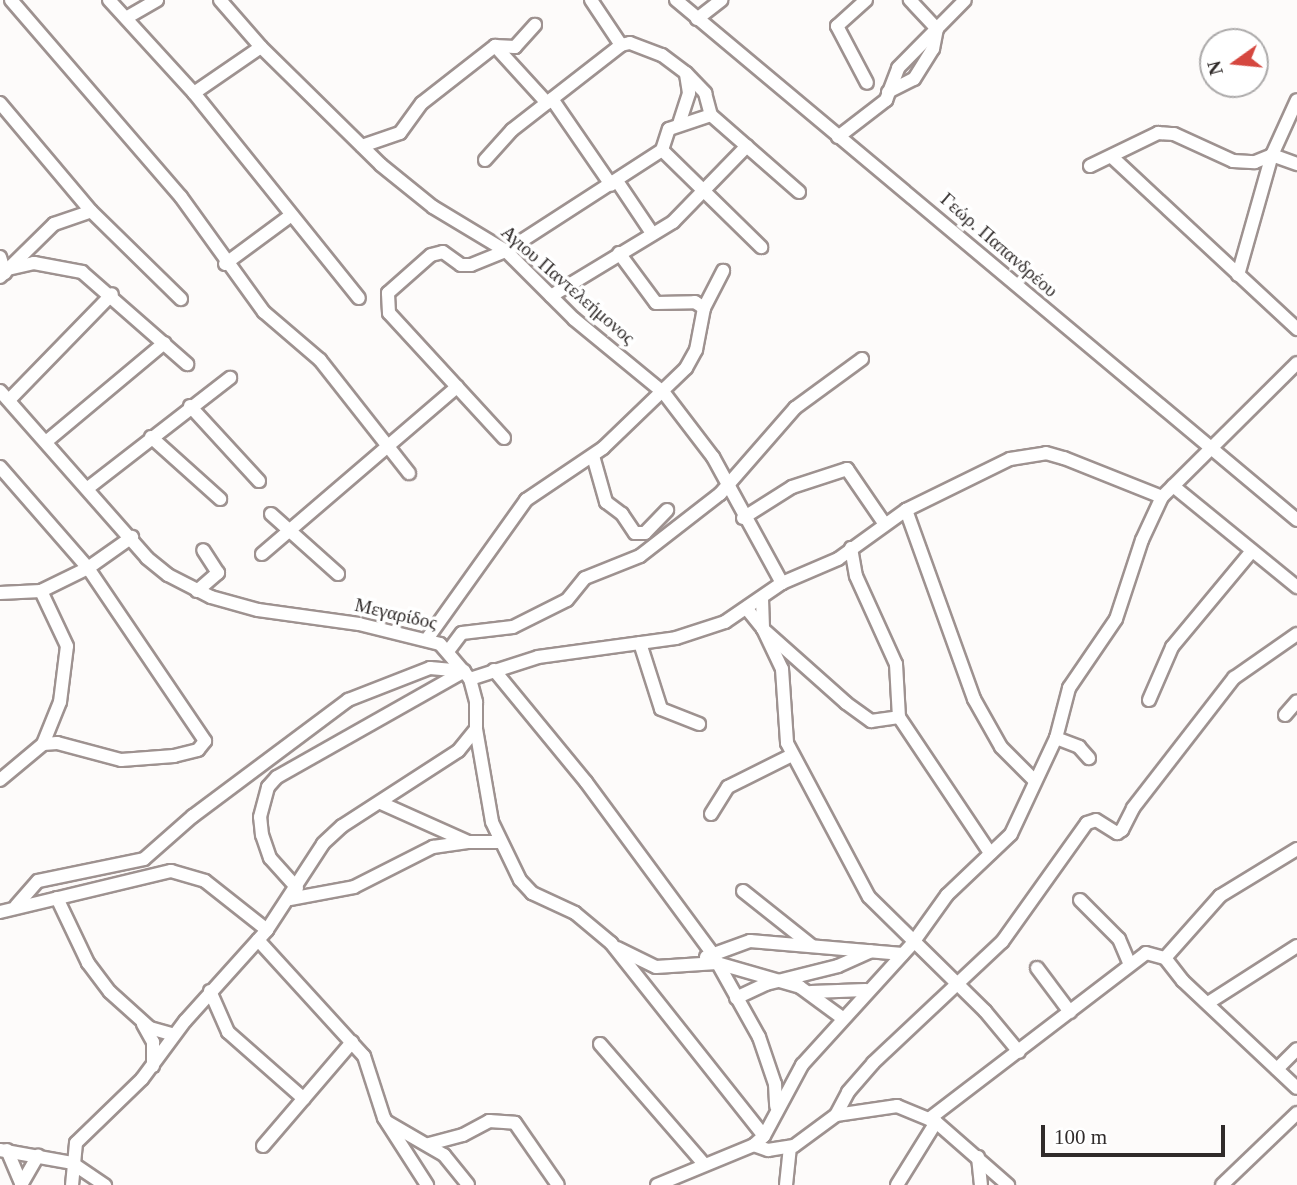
<!DOCTYPE html>
<html>
<head>
<meta charset="utf-8">
<style>
	body { margin:0 }
	#map { position:relative; width:1297px; height:1185px; overflow:hidden; background:#fdfbfa; font-family:"Times New Roman",serif }
	div>[style] { position:absolute }
	[style*='--x'] { left:calc(var(--x)*1px); top:calc(var(--y)*1px); width:calc(var(--w)*1px); rotate:calc(var(--a)*1deg) }
	.roads { filter:drop-shadow(2px 0 #9e9290) drop-shadow(-2px 0 #9e9290) drop-shadow(0 2px #9e9290) drop-shadow(0 -2px #9e9290) }
	.minor>* { height:12px; margin:-6px; padding:0 6px; transform-origin:6px; border-radius:6px; background:#fff }
	span { translate:-50% -50%; white-space:nowrap; text-align:center; line-height:1.15; -webkit-text-stroke:7px #fff; paint-order:stroke }
	.street-label { font-size:19px; color:#302b2a }
	.north { position:absolute; left:1199px; top:28px; width:70px; height:70px; box-sizing:border-box; background:#fff; border:2px solid #acaaaa; border-radius:50%; rotate:255deg; font-size:19px; font-weight:700; line-height:28px; text-align:center; color:#302b2a }
	.north::after { content:''; display:block; margin:auto; width:24px; height:32px; background:#d5473f; clip-path:polygon(50% 0,100% 100%,50% 72%,0 100%) }
	.scale { position:absolute; left:1041px; top:1125px; width:184px; height:32px; box-sizing:border-box; border:4px solid #302b2a; border-top:0; padding-left:9px; font-size:21px; line-height:24px; white-space:nowrap; color:#302b2a; -webkit-text-stroke:5px #fff; paint-order:stroke }
</style>
</head>
<body>
<div id="map">
	<div class="roads">
		<div class="minor">
			<i style="--x:11;--y:0;--w:260;--a:49.2"></i>
			<i style="--x:181;--y:197;--w:142;--a:54.2"></i>
			<i style="--x:264;--y:312;--w:74;--a:40.6"></i>
			<i style="--x:320;--y:360;--w:144;--a:51.8"></i>
			<i style="--x:109;--y:0;--w:126;--a:47.6"></i>
			<i style="--x:194;--y:93;--w:263;--a:51.2"></i>
			<i style="--x:220;--y:0;--w:62;--a:48.9"></i>
			<i style="--x:261;--y:47;--w:168;--a:44.5"></i>
			<i style="--x:381;--y:165;--w:67;--a:38.9"></i>
			<i style="--x:433;--y:207;--w:85;--a:31.1"></i>
			<i style="--x:506;--y:251;--w:96;--a:45"></i>
			<i style="--x:574;--y:319;--w:117;--a:39.4"></i>
			<i style="--x:664;--y:393;--w:81;--a:52.6"></i>
			<i style="--x:713;--y:457;--w:144;--a:61.3"></i>
			<i style="--x:591;--y:0;--w:54;--a:56.3"></i>
			<i style="--x:676;--y:0;--w:810;--a:39.94"></i>
			<i style="--x:866;--y:0;--w:39;--a:138"></i>
			<i style="--x:837;--y:26;--w:64;--a:62.2"></i>
			<i style="--x:126;--y:18;--w:36;--a:-30"></i>
			<i style="--x:697;--y:19;--w:31;--a:-38"></i>
			<i style="--x:495;--y:46;--w:77;--a:47.6"></i>
			<i style="--x:888;--y:92;--w:29;--a:-27"></i>
			<i style="--x:914;--y:79;--w:36;--a:-58"></i>
			<i style="--x:933;--y:49;--w:20;--a:-79"></i>
			<i style="--x:937;--y:29;--w:40;--a:-133"></i>
			<i style="--x:194;--y:93;--w:81;--a:-34.5"></i>
			<i style="--x:552;--y:99;--w:104;--a:55.5"></i>
			<i style="--x:0;--y:103;--w:141;--a:49.9"></i>
			<i style="--x:91;--y:211;--w:126;--a:44.4"></i>
			<i style="--x:679;--y:124;--w:33;--a:-72"></i>
			<i style="--x:689;--y:93;--w:19;--a:-99"></i>
			<i style="--x:838;--y:137;--w:61;--a:-37.6"></i>
			<i style="--x:886;--y:100;--w:34;--a:-69"></i>
			<i style="--x:898;--y:68;--w:95;--a:-45.4"></i>
			<i style="--x:362;--y:146;--w:40;--a:-18.9"></i>
			<i style="--x:400;--y:133;--w:37;--a:-54"></i>
			<i style="--x:422;--y:103;--w:93;--a:-38"></i>
			<i style="--x:495;--y:46;--w:20;--a:3"></i>
			<i style="--x:515;--y:47;--w:30;--a:-48"></i>
			<i style="--x:662;--y:150;--w:22;--a:-72"></i>
			<i style="--x:669;--y:129;--w:44;--a:-18.4"></i>
			<i style="--x:711;--y:115;--w:117;--a:41.2"></i>
			<i style="--x:1112;--y:157;--w:253;--a:42.9"></i>
			<i style="--x:485;--y:160;--w:40;--a:-48"></i>
			<i style="--x:512;--y:130;--w:138;--a:-37.9"></i>
			<i style="--x:621;--y:45;--w:9;--a:-13"></i>
			<i style="--x:630;--y:43;--w:34;--a:21"></i>
			<i style="--x:662;--y:55;--w:30;--a:37"></i>
			<i style="--x:686;--y:73;--w:28;--a:46"></i>
			<i style="--x:705;--y:93;--w:23;--a:75"></i>
			<i style="--x:1090;--y:166;--w:76;--a:-25.9"></i>
			<i style="--x:1158;--y:133;--w:16;--a:4"></i>
			<i style="--x:1174;--y:134;--w:65;--a:24.6"></i>
			<i style="--x:1233;--y:161;--w:22;--a:3"></i>
			<i style="--x:1255;--y:162;--w:18;--a:-22"></i>
			<i style="--x:1272;--y:155;--w:27;--a:20"></i>
			<i style="--x:617;--y:181;--w:63;--a:56.1"></i>
			<i style="--x:619;--y:253;--w:62;--a:53.5"></i>
			<i style="--x:656;--y:303;--w:39;--a:-1"></i>
			<i style="--x:695;--y:302;--w:11;--a:34"></i>
			<i style="--x:0;--y:257;--w:17;--a:73"></i>
			<i style="--x:225;--y:264;--w:81;--a:-36.4"></i>
			<i style="--x:8;--y:269;--w:27;--a:-13"></i>
			<i style="--x:34;--y:263;--w:49;--a:10.6"></i>
			<i style="--x:82;--y:272;--w:140;--a:41.2"></i>
			<i style="--x:1238;--y:275;--w:125;--a:-74.2"></i>
			<i style="--x:1272;--y:155;--w:60;--a:-65.6"></i>
			<i style="--x:0;--y:277;--w:76;--a:-44.5"></i>
			<i style="--x:54;--y:224;--w:39;--a:-19"></i>
			<i style="--x:551;--y:296;--w:143;--a:-31.2"></i>
			<i style="--x:673;--y:222;--w:106;--a:-45.8"></i>
			<i style="--x:0;--y:391;--w:222;--a:48.6"></i>
			<i style="--x:147;--y:558;--w:27;--a:39"></i>
			<i style="--x:168;--y:575;--w:48;--a:27.1"></i>
			<i style="--x:211;--y:597;--w:49;--a:15.5"></i>
			<i style="--x:258;--y:610;--w:102;--a:7.9"></i>
			<i style="--x:359;--y:624;--w:83;--a:13.9"></i>
			<i style="--x:440;--y:644;--w:46;--a:49.4"></i>
			<i style="--x:470;--y:679;--w:24;--a:75"></i>
			<i style="--x:476;--y:702;--w:27;--a:90"></i>
			<i style="--x:476;--y:729;--w:28;--a:129"></i>
			<i style="--x:458;--y:751;--w:138;--a:147.1"></i>
			<i style="--x:342;--y:826;--w:26;--a:137"></i>
			<i style="--x:323;--y:844;--w:103;--a:123.1"></i>
			<i style="--x:267;--y:930;--w:122;--a:132"></i>
			<i style="--x:185;--y:1021;--w:72;--a:126.6"></i>
			<i style="--x:142;--y:1079;--w:92;--a:135.9"></i>
			<i style="--x:76;--y:1143;--w:42;--a:95.4"></i>
			<i style="--x:10;--y:399;--w:146;--a:-45.8"></i>
			<i style="--x:190;--y:406;--w:102;--a:47.4"></i>
			<i style="--x:151;--y:437;--w:93;--a:41.9"></i>
			<i style="--x:504;--y:438;--w:170;--a:-132.6"></i>
			<i style="--x:389;--y:313;--w:20;--a:-93"></i>
			<i style="--x:388;--y:293;--w:57;--a:-41.5"></i>
			<i style="--x:431;--y:255;--w:12;--a:-14"></i>
			<i style="--x:443;--y:252;--w:22;--a:36"></i>
			<i style="--x:461;--y:265;--w:10;--a:0"></i>
			<i style="--x:471;--y:265;--w:38;--a:-22"></i>
			<i style="--x:506;--y:251;--w:186;--a:-32.9"></i>
			<i style="--x:662;--y:150;--w:139;--a:44.4"></i>
			<i style="--x:47;--y:441;--w:153;--a:-39.9"></i>
			<i style="--x:593;--y:456;--w:48;--a:74.2"></i>
			<i style="--x:606;--y:502;--w:20;--a:37"></i>
			<i style="--x:622;--y:514;--w:23;--a:56"></i>
			<i style="--x:635;--y:533;--w:10;--a:0"></i>
			<i style="--x:645;--y:533;--w:32;--a:-46"></i>
			<i style="--x:0;--y:467;--w:134;--a:48.9"></i>
			<i style="--x:88;--y:568;--w:209;--a:55.9"></i>
			<i style="--x:205;--y:741;--w:11;--a:128"></i>
			<i style="--x:198;--y:750;--w:25;--a:166"></i>
			<i style="--x:174;--y:756;--w:53;--a:175.7"></i>
			<i style="--x:121;--y:760;--w:66;--a:-165.1"></i>
			<i style="--x:57;--y:743;--w:14;--a:176"></i>
			<i style="--x:1173;--y:486;--w:160;--a:39.2"></i>
			<i style="--x:88;--y:488;--w:180;--a:-37.8"></i>
			<i style="--x:906;--y:510;--w:201;--a:70.2"></i>
			<i style="--x:974;--y:699;--w:55;--a:60.6"></i>
			<i style="--x:1001;--y:747;--w:48;--a:45"></i>
			<i style="--x:271;--y:514;--w:90;--a:41.8"></i>
			<i style="--x:743;--y:518;--w:58;--a:-32.3"></i>
			<i style="--x:792;--y:487;--w:58;--a:-18.1"></i>
			<i style="--x:847;--y:469;--w:65;--a:55.6"></i>
			<i style="--x:851;--y:548;--w:28;--a:80"></i>
			<i style="--x:856;--y:576;--w:97;--a:65.6"></i>
			<i style="--x:896;--y:664;--w:53;--a:86.8"></i>
			<i style="--x:899;--y:717;--w:164;--a:56.2"></i>
			<i style="--x:262;--y:554;--w:257;--a:-40.6"></i>
			<i style="--x:197;--y:591;--w:28;--a:-41"></i>
			<i style="--x:218;--y:573;--w:27;--a:-123"></i>
			<i style="--x:0;--y:593;--w:41;--a:-2.8"></i>
			<i style="--x:41;--y:591;--w:52;--a:-26.1"></i>
			<i style="--x:88;--y:568;--w:54;--a:-35.2"></i>
			<i style="--x:762;--y:599;--w:30;--a:88"></i>
			<i style="--x:763;--y:629;--w:111;--a:41.7"></i>
			<i style="--x:846;--y:703;--w:31;--a:36"></i>
			<i style="--x:871;--y:721;--w:28;--a:-8"></i>
			<i style="--x:747;--y:609;--w:26;--a:51"></i>
			<i style="--x:763;--y:629;--w:44;--a:64.6"></i>
			<i style="--x:782;--y:669;--w:74;--a:86.1"></i>
			<i style="--x:787;--y:743;--w:174;--a:62"></i>
			<i style="--x:869;--y:897;--w:163;--a:44.5"></i>
			<i style="--x:985;--y:1011;--w:53;--a:50.3"></i>
			<i style="--x:427;--y:639;--w:171;--a:-54.5"></i>
			<i style="--x:526;--y:500;--w:93;--a:-34"></i>
			<i style="--x:603;--y:448;--w:115;--a:-43.9"></i>
			<i style="--x:686;--y:368;--w:21;--a:-61"></i>
			<i style="--x:696;--y:350;--w:43;--a:-79.2"></i>
			<i style="--x:704;--y:308;--w:42;--a:-62.8"></i>
			<i style="--x:640;--y:643;--w:69;--a:72.3"></i>
			<i style="--x:661;--y:709;--w:41;--a:21.5"></i>
			<i style="--x:449;--y:650;--w:21;--a:-53"></i>
			<i style="--x:462;--y:633;--w:51;--a:-6.7"></i>
			<i style="--x:513;--y:627;--w:60;--a:-26.6"></i>
			<i style="--x:567;--y:600;--w:28;--a:-51"></i>
			<i style="--x:585;--y:578;--w:59;--a:-21.8"></i>
			<i style="--x:640;--y:556;--w:101;--a:-37.8"></i>
			<i style="--x:720;--y:494;--w:114;--a:-48.9"></i>
			<i style="--x:795;--y:408;--w:83;--a:-36.2"></i>
			<i style="--x:494;--y:670;--w:145;--a:50.6"></i>
			<i style="--x:586;--y:782;--w:212;--a:53.6"></i>
			<i style="--x:712;--y:953;--w:96;--a:60.8"></i>
			<i style="--x:759;--y:1037;--w:50;--a:71.2"></i>
			<i style="--x:775;--y:1084;--w:22;--a:87"></i>
			<i style="--x:470;--y:679;--w:71;--a:-17.9"></i>
			<i style="--x:538;--y:657;--w:139;--a:-7.8"></i>
			<i style="--x:676;--y:638;--w:52;--a:-18.1"></i>
			<i style="--x:725;--y:622;--w:69;--a:-34.4"></i>
			<i style="--x:782;--y:583;--w:61;--a:-23.2"></i>
			<i style="--x:838;--y:559;--w:84;--a:-35.8"></i>
			<i style="--x:906;--y:510;--w:116;--a:-26.1"></i>
			<i style="--x:1010;--y:459;--w:36;--a:-9"></i>
			<i style="--x:1046;--y:453;--w:19;--a:16"></i>
			<i style="--x:1064;--y:458;--w:105;--a:21.7"></i>
			<i style="--x:1149;--y:700;--w:58;--a:-66.5"></i>
			<i style="--x:1172;--y:647;--w:125;--a:-50.2"></i>
			<i style="--x:1285;--y:715;--w:18;--a:-49"></i>
			<i style="--x:476;--y:729;--w:94;--a:80.2"></i>
			<i style="--x:492;--y:822;--w:64;--a:64.2"></i>
			<i style="--x:520;--y:880;--w:18;--a:47"></i>
			<i style="--x:532;--y:893;--w:47;--a:24.9"></i>
			<i style="--x:575;--y:913;--w:47;--a:39.8"></i>
			<i style="--x:611;--y:943;--w:246;--a:51.6"></i>
			<i style="--x:1056;--y:738;--w:25;--a:21"></i>
			<i style="--x:1079;--y:747;--w:15;--a:48"></i>
			<i style="--x:0;--y:780;--w:56;--a:-39.9"></i>
			<i style="--x:43;--y:744;--w:45;--a:-68"></i>
			<i style="--x:60;--y:702;--w:56;--a:-82.9"></i>
			<i style="--x:67;--y:646;--w:61;--a:-115.3"></i>
			<i style="--x:381;--y:803;--w:95;--a:24.1"></i>
			<i style="--x:468;--y:842;--w:31;--a:0"></i>
			<i style="--x:711;--y:814;--w:32;--a:-58"></i>
			<i style="--x:728;--y:787;--w:72;--a:-26.6"></i>
			<i style="--x:297;--y:888;--w:40;--a:-132"></i>
			<i style="--x:270;--y:858;--w:24;--a:-109"></i>
			<i style="--x:262;--y:835;--w:18;--a:-96"></i>
			<i style="--x:260;--y:817;--w:31;--a:-75"></i>
			<i style="--x:268;--y:787;--w:13;--a:-48"></i>
			<i style="--x:277;--y:777;--w:215;--a:-29.5"></i>
			<i style="--x:743;--y:891;--w:87;--a:38.5"></i>
			<i style="--x:57;--y:898;--w:72;--a:64.5"></i>
			<i style="--x:88;--y:963;--w:36;--a:53"></i>
			<i style="--x:110;--y:992;--w:54;--a:42"></i>
			<i style="--x:150;--y:1028;--w:25;--a:16"></i>
			<i style="--x:290;--y:899;--w:65;--a:-10.6"></i>
			<i style="--x:354;--y:887;--w:89;--a:-26.9"></i>
			<i style="--x:433;--y:847;--w:35;--a:-8"></i>
			<i style="--x:1080;--y:900;--w:55;--a:45"></i>
			<i style="--x:1119;--y:939;--w:25;--a:67"></i>
			<i style="--x:16;--y:906;--w:33;--a:-49"></i>
			<i style="--x:38;--y:881;--w:108;--a:-11.7"></i>
			<i style="--x:144;--y:859;--w:65;--a:-41.3"></i>
			<i style="--x:193;--y:816;--w:194;--a:-36.8"></i>
			<i style="--x:348;--y:700;--w:88;--a:-21.3"></i>
			<i style="--x:430;--y:668;--w:34;--a:5"></i>
			<i style="--x:0;--y:912;--w:176;--a:-13.5"></i>
			<i style="--x:171;--y:871;--w:35;--a:16"></i>
			<i style="--x:205;--y:881;--w:79;--a:38.3"></i>
			<i style="--x:258;--y:940;--w:157;--a:47.6"></i>
			<i style="--x:364;--y:1056;--w:65;--a:72.1"></i>
			<i style="--x:384;--y:1118;--w:80;--a:57.3"></i>
			<i style="--x:617;--y:948;--w:43;--a:26"></i>
			<i style="--x:656;--y:967;--w:61;--a:-3.8"></i>
			<i style="--x:717;--y:963;--w:86;--a:16.1"></i>
			<i style="--x:800;--y:987;--w:51;--a:36.2"></i>
			<i style="--x:706;--y:957;--w:47;--a:-20"></i>
			<i style="--x:750;--y:941;--w:153;--a:4.9"></i>
			<i style="--x:1165;--y:958;--w:83;--a:-48.4"></i>
			<i style="--x:1220;--y:896;--w:90;--a:-31.4"></i>
			<i style="--x:1037;--y:968;--w:55;--a:53.1"></i>
			<i style="--x:210;--y:991;--w:45;--a:66.3"></i>
			<i style="--x:228;--y:1032;--w:101;--a:41.4"></i>
			<i style="--x:811;--y:992;--w:55;--a:-2.1"></i>
			<i style="--x:736;--y:998;--w:33;--a:-25"></i>
			<i style="--x:766;--y:984;--w:74;--a:-14"></i>
			<i style="--x:838;--y:966;--w:36;--a:-24"></i>
			<i style="--x:1208;--y:1003;--w:106;--a:-32.6"></i>
			<i style="--x:143;--y:1024;--w:21;--a:61"></i>
			<i style="--x:153;--y:1042;--w:24;--a:90"></i>
			<i style="--x:600;--y:1044;--w:159;--a:49.1"></i>
			<i style="--x:1277;--y:1069;--w:28;--a:-45"></i>
			<i style="--x:836;--y:1115;--w:26;--a:-62"></i>
			<i style="--x:848;--y:1092;--w:38;--a:-49"></i>
			<i style="--x:873;--y:1063;--w:177;--a:-43.2"></i>
			<i style="--x:1002;--y:942;--w:146;--a:-54.5"></i>
			<i style="--x:1087;--y:823;--w:9;--a:-18"></i>
			<i style="--x:1096;--y:820;--w:25;--a:32"></i>
			<i style="--x:1117;--y:833;--w:6;--a:-31"></i>
			<i style="--x:1122;--y:830;--w:25;--a:-63"></i>
			<i style="--x:1133;--y:808;--w:165;--a:-52.2"></i>
			<i style="--x:1234;--y:678;--w:77;--a:-34.9"></i>
			<i style="--x:929;--y:1119;--w:273;--a:-37.4"></i>
			<i style="--x:1146;--y:953;--w:20;--a:15"></i>
			<i style="--x:1165;--y:958;--w:29;--a:52"></i>
			<i style="--x:1183;--y:981;--w:156;--a:43.2"></i>
			<i style="--x:387;--y:1122;--w:66;--a:30.1"></i>
			<i style="--x:444;--y:1155;--w:38;--a:51"></i>
			<i style="--x:429;--y:1144;--w:35;--a:-15"></i>
			<i style="--x:463;--y:1135;--w:30;--a:-28"></i>
			<i style="--x:489;--y:1121;--w:26;--a:4"></i>
			<i style="--x:515;--y:1123;--w:75;--a:55.3"></i>
			<i style="--x:754;--y:1145;--w:15;--a:20"></i>
			<i style="--x:768;--y:1150;--w:26;--a:-9"></i>
			<i style="--x:794;--y:1146;--w:52;--a:-36.4"></i>
			<i style="--x:836;--y:1115;--w:62;--a:-8.4"></i>
			<i style="--x:897;--y:1106;--w:42;--a:22.3"></i>
			<i style="--x:936;--y:1122;--w:96;--a:41.2"></i>
			<i style="--x:263;--y:1146;--w:137;--a:-49.4"></i>
			<i style="--x:0;--y:1150;--w:73;--a:10.2"></i>
			<i style="--x:72;--y:1163;--w:40;--a:34"></i>
			<i style="--x:7;--y:1150;--w:36;--a:67"></i>
			<i style="--x:978;--y:1157;--w:28;--a:84"></i>
			<i style="--x:21;--y:1185;--w:34;--a:-60"></i>
			<i style="--x:657;--y:1185;--w:105;--a:-22.4"></i>
			<i style="--x:754;--y:1145;--w:13;--a:-42"></i>
			<i style="--x:764;--y:1136;--w:81;--a:-61.8"></i>
			<i style="--x:802;--y:1065;--w:164;--a:-47.7"></i>
			<i style="--x:912;--y:944;--w:60;--a:-54.5"></i>
			<i style="--x:947;--y:895;--w:88;--a:-43.6"></i>
			<i style="--x:1011;--y:834;--w:106;--a:-64.9"></i>
			<i style="--x:1056;--y:738;--w:52;--a:-75.4"></i>
			<i style="--x:1069;--y:688;--w:83;--a:-55.7"></i>
			<i style="--x:1116;--y:619;--w:83;--a:-71.8"></i>
			<i style="--x:1142;--y:540;--w:47;--a:-65.1"></i>
			<i style="--x:1162;--y:497;--w:190;--a:-44.8"></i>
			<i style="--x:786;--y:1185;--w:38;--a:-84"></i>
			<i style="--x:897;--y:1185;--w:74;--a:-58.2"></i>
			<i style="--x:1222;--y:1185;--w:104;--a:-43.8"></i>
		</div>
	</div>
	<div class="street-label">
		<span style="left:999px;top:245px;rotate:41deg">Γεώρ. Παπανδρέου</span>
		<span style="left:568px;top:285px;rotate:41deg">Αγιου Παντελεήμονος</span>
		<span style="left:396px;top:614px;rotate:13deg">Μεγαρίδος</span>
	</div>
	<div class="north">N</div>
	<div class="scale">100 m</div>
</div>
</body>
</html>
